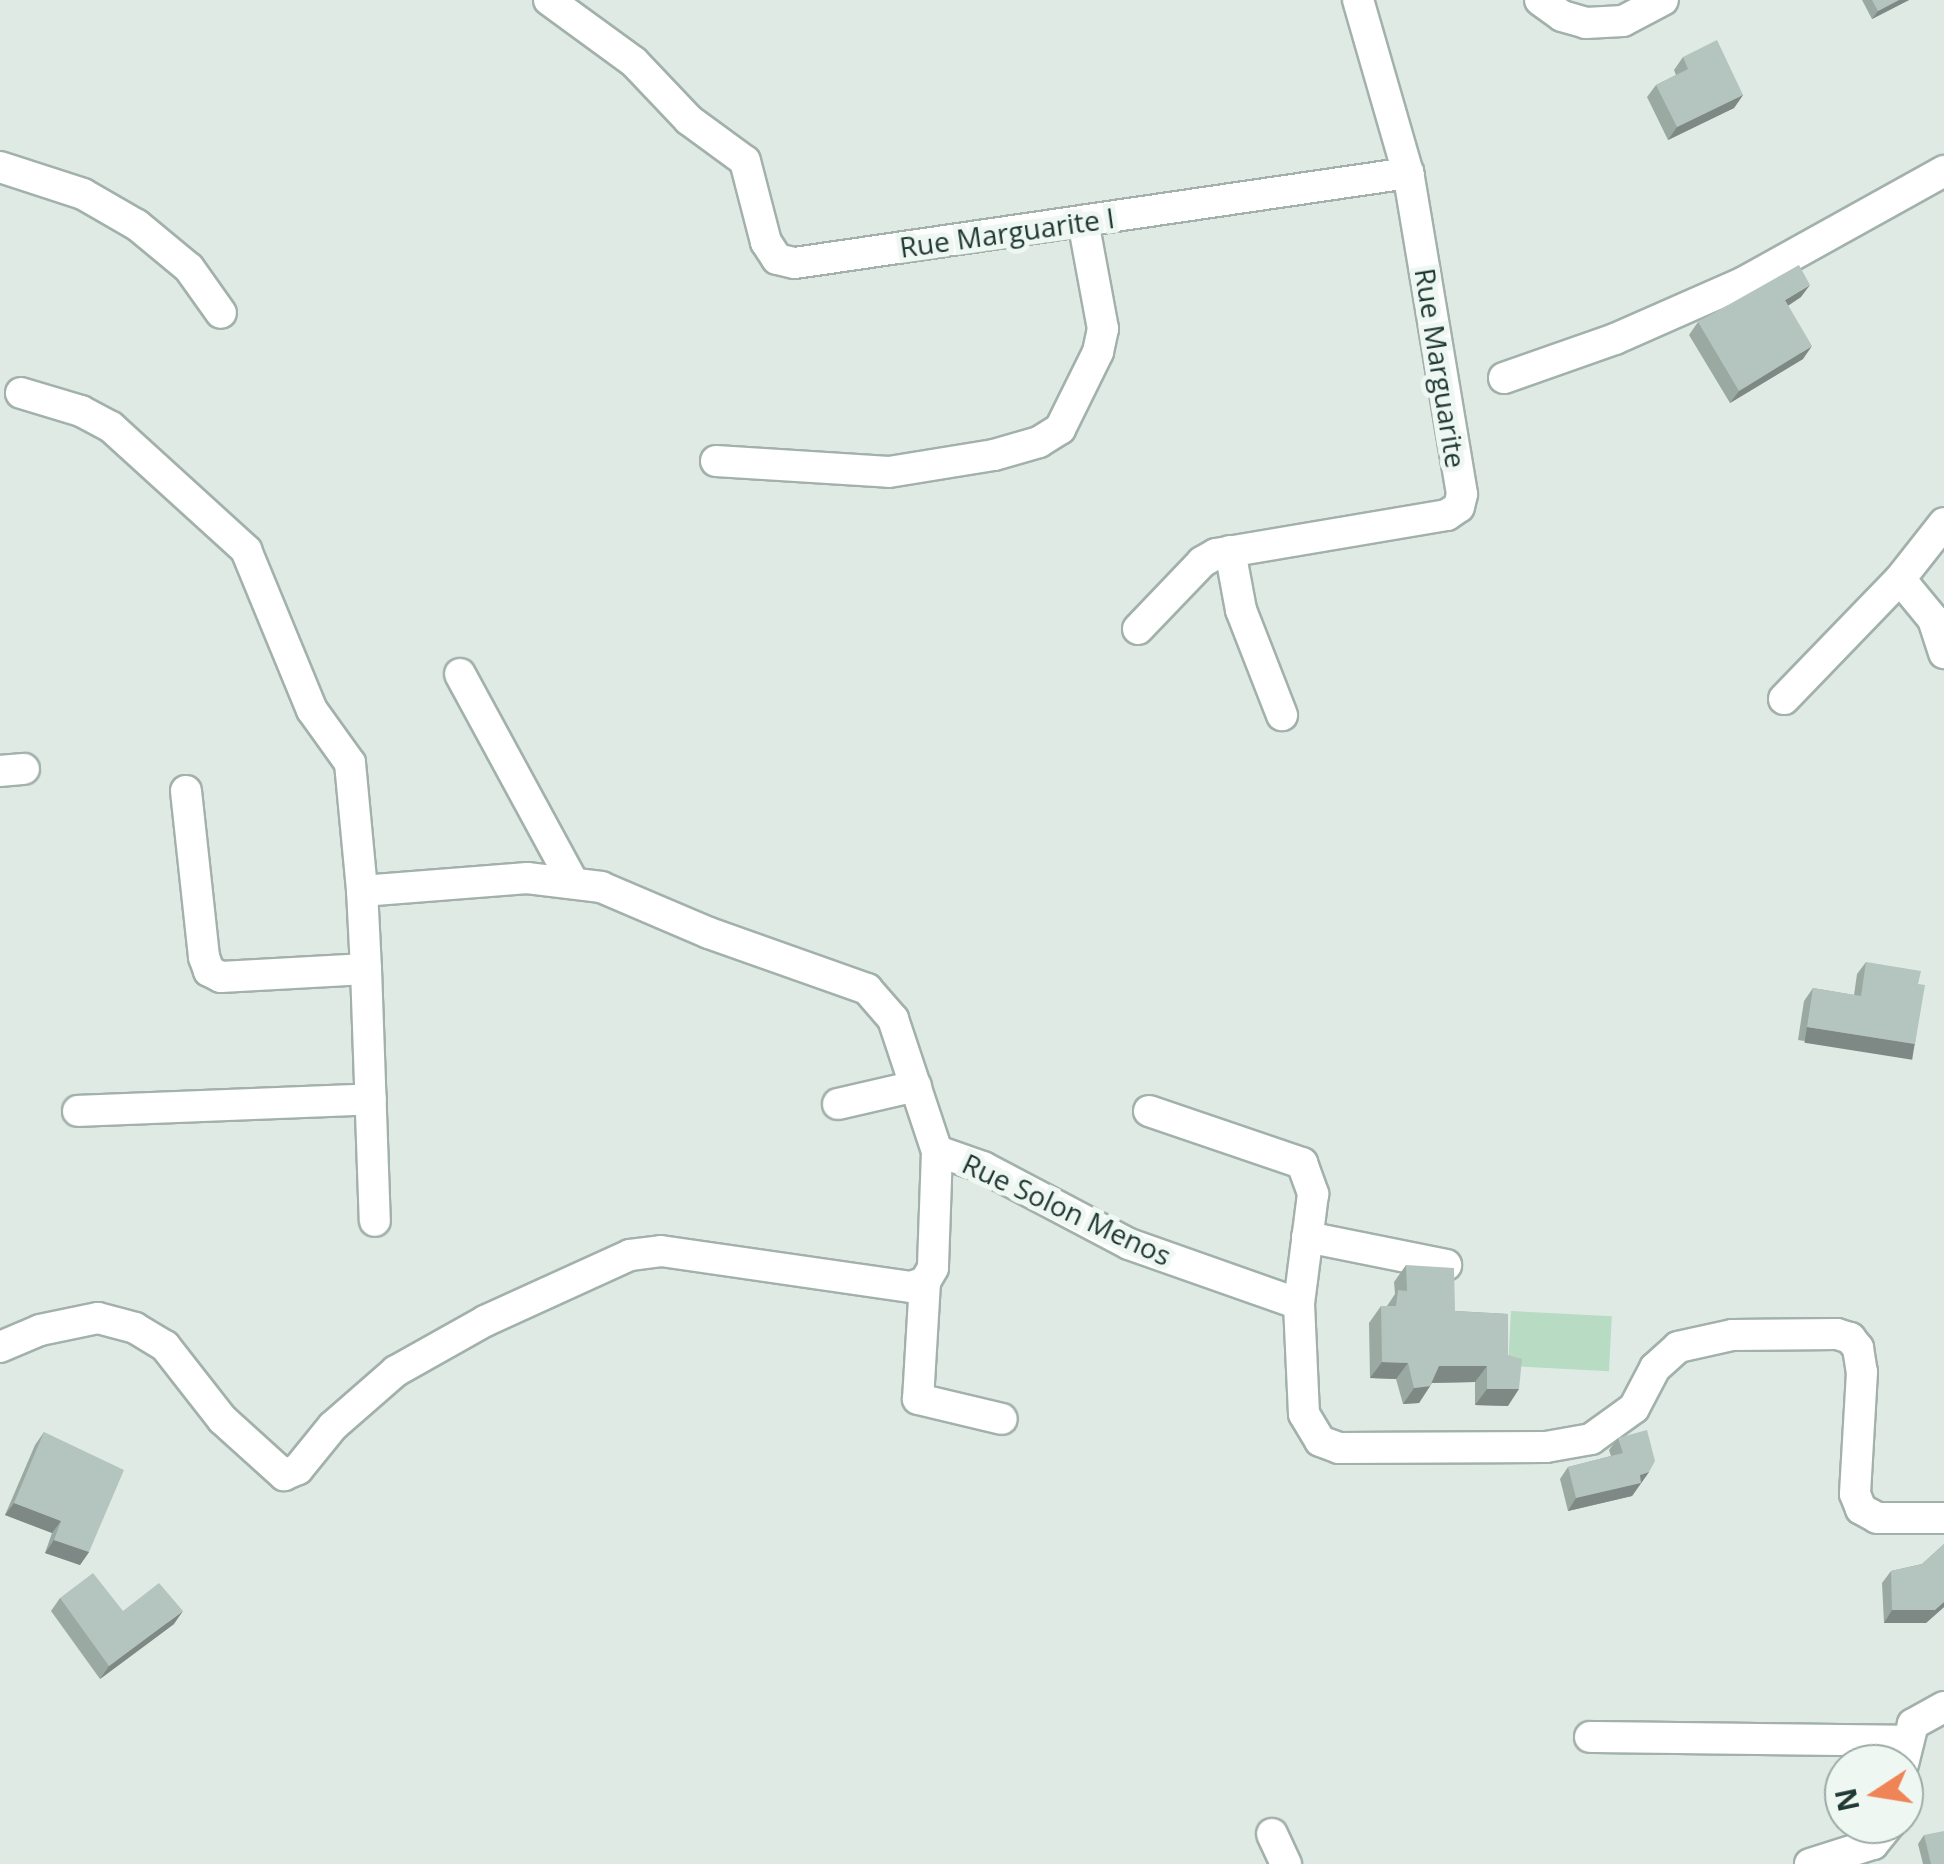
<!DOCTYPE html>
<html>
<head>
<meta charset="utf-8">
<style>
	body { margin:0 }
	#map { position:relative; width:1944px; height:1864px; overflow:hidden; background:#dfeae5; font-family:"Open Sans",sans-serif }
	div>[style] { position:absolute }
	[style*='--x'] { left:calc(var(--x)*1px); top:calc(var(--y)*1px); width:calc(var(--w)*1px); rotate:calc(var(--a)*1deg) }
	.green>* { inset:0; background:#b7dbc3; transform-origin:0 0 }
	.roads { filter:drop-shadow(2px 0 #a2b1ac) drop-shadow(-2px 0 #a2b1ac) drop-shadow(0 2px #a2b1ac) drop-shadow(0 -2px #a2b1ac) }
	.minor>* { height:30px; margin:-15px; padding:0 15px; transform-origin:15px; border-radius:15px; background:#fff }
	.wall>* { inset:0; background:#9ba9a3 }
	.shaded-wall>* { inset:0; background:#7e8985; transform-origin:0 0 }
	.building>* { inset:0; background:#b4c4be }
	span { translate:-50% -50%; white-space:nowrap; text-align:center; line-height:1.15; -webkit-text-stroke:10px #eff7f3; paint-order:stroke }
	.street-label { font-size:28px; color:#203934 }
	.north { position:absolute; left:1824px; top:1744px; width:100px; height:100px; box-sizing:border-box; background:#eff7f3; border:2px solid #9caba7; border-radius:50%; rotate:258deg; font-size:28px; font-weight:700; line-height:40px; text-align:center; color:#203934 }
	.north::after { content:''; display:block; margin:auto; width:35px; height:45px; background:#ef8457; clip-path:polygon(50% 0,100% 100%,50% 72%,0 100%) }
</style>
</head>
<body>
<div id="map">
	<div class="green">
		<i style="left:1511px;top:1311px;width:101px;height:55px;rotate:3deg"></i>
	</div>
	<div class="roads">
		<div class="minor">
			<i style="--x:549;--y:0;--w:105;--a:36.1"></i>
			<i style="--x:634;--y:62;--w:80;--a:46.5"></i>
			<i style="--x:689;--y:120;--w:69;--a:36.2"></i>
			<i style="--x:745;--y:161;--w:84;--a:75.5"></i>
			<i style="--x:766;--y:242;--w:20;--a:57"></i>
			<i style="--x:777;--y:259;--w:18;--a:13"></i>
			<i style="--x:795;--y:263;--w:620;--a:-8.35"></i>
			<i style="--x:1540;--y:0;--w:27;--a:36"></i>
			<i style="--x:1562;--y:16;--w:25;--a:16"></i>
			<i style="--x:1586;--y:23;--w:37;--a:-3"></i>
			<i style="--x:1623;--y:21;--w:45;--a:-27.7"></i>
			<i style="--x:0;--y:167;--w:87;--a:18"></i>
			<i style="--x:83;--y:194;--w:62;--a:29.9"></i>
			<i style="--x:137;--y:225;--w:67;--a:39.6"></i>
			<i style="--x:189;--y:268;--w:55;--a:54.6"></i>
			<i style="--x:1504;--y:378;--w:118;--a:-19.4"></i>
			<i style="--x:1615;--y:339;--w:141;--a:-23.8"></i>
			<i style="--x:1744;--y:282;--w:229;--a:-29"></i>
			<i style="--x:21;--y:393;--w:63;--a:16.7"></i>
			<i style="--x:81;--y:411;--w:34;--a:28"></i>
			<i style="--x:111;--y:427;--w:183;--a:42.3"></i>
			<i style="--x:246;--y:550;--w:173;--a:67.6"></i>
			<i style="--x:312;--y:710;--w:65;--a:54.4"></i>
			<i style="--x:350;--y:763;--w:129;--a:84.6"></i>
			<i style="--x:716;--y:461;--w:173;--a:3.6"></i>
			<i style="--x:889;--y:472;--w:106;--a:-9.2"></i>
			<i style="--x:994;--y:455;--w:47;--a:-16.1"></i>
			<i style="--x:1039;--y:442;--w:25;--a:-32"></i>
			<i style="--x:1060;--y:429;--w:86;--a:-63.7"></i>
			<i style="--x:1098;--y:352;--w:24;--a:-78"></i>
			<i style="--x:1103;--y:329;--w:110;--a:-100.5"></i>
			<i style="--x:1230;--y:551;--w:60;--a:79.4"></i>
			<i style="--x:1241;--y:610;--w:113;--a:68.7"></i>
			<i style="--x:1900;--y:579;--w:52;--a:50.5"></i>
			<i style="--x:1933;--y:619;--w:36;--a:72"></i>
			<i style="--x:1138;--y:629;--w:93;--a:-46.3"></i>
			<i style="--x:1202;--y:562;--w:16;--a:-30"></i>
			<i style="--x:1216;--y:554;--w:234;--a:-9.6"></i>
			<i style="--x:1447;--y:515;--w:14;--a:-34"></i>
			<i style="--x:1459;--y:507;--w:13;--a:-77"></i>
			<i style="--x:1462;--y:494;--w:326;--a:-99.5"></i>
			<i style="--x:1408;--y:173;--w:180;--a:-106.1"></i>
			<i style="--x:460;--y:674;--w:234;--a:61.5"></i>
			<i style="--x:1784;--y:699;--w:167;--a:-46"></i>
			<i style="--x:1900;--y:579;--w:71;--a:-51.8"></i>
			<i style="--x:0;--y:771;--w:24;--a:-5"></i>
			<i style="--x:186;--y:791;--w:167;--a:83.8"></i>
			<i style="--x:204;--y:957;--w:15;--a:70"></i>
			<i style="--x:209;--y:971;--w:13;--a:27"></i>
			<i style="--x:221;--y:977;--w:145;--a:-3.2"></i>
			<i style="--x:366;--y:969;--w:78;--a:-92.9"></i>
			<i style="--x:362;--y:891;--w:166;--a:-4.5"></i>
			<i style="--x:527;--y:878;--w:75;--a:6.9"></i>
			<i style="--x:601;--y:887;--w:117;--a:23.1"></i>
			<i style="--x:709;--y:933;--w:168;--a:19.5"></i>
			<i style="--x:867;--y:989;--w:40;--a:49"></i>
			<i style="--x:893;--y:1019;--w:139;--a:71.6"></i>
			<i style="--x:937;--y:1151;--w:117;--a:92"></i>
			<i style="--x:933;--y:1268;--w:16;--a:120"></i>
			<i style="--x:925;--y:1282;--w:117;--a:93.4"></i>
			<i style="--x:918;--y:1399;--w:86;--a:13.4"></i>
			<i style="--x:366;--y:969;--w:252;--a:88"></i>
			<i style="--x:838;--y:1104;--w:80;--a:-13"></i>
			<i style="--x:78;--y:1111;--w:293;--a:-2.3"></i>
			<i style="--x:1149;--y:1111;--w:162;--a:18.8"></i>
			<i style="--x:1302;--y:1163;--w:33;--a:70"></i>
			<i style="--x:1313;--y:1194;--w:111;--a:97.3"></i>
			<i style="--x:937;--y:1151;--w:49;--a:19.2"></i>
			<i style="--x:983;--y:1167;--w:165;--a:27.8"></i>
			<i style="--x:1129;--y:1244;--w:180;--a:19.4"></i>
			<i style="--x:1299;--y:1304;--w:110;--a:87.4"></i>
			<i style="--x:1304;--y:1414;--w:31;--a:59"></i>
			<i style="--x:1320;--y:1441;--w:20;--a:20"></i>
			<i style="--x:1339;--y:1448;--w:207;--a:-0.3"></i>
			<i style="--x:1546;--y:1447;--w:46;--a:-10.1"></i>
			<i style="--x:1591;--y:1439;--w:53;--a:-35.8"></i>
			<i style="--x:1634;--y:1408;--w:45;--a:-62.3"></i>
			<i style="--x:1655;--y:1368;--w:31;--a:-42"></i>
			<i style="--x:1678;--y:1347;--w:55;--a:-12.5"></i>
			<i style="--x:1732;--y:1335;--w:105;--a:-0.5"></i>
			<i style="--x:1837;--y:1334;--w:14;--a:17"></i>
			<i style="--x:1850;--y:1338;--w:13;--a:51"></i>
			<i style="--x:1858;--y:1348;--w:24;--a:81"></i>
			<i style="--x:1862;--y:1372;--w:122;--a:93.3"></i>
			<i style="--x:1855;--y:1494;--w:16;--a:68"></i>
			<i style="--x:1861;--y:1509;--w:18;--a:29"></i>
			<i style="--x:1877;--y:1518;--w:67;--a:0"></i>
			<i style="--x:1307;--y:1237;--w:142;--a:11.4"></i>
			<i style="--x:0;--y:1347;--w:43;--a:-23"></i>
			<i style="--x:40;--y:1330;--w:59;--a:-11.7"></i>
			<i style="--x:98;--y:1318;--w:38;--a:15"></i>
			<i style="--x:135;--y:1328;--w:35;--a:31"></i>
			<i style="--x:165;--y:1346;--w:93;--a:52"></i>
			<i style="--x:222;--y:1419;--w:84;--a:42.1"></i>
			<i style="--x:284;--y:1475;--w:15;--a:-23"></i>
			<i style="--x:298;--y:1469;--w:55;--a:-50.9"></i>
			<i style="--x:333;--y:1426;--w:84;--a:-41.1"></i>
			<i style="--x:396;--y:1371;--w:102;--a:-29.3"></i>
			<i style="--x:485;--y:1321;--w:159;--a:-24.5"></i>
			<i style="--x:630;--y:1255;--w:31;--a:-7"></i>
			<i style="--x:661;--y:1251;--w:253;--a:8.2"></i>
			<i style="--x:911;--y:1287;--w:15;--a:-20"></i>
			<i style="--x:1590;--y:1737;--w:317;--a:0.7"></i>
			<i style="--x:1903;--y:1764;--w:41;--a:-76"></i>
			<i style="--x:1913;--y:1724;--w:35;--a:-29"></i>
			<i style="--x:1272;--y:1834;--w:33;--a:65"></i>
			<i style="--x:1810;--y:1864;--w:66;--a:-17.6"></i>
			<i style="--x:1873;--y:1844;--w:26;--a:-51"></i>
		</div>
	</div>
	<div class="wall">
		<i style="clip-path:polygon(1862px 0,1909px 0,1872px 19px)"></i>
		<i style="clip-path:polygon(1683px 57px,1743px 95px,1734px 108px,1668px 140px,1647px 97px,1656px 85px,1676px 75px,1674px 70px)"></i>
		<i style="clip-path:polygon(1801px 297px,1788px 306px,1803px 359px,1730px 403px,1689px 335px,1698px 322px)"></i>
		<i style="clip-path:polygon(1866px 962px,1918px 984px,1915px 1044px,1907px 1057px,1798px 1040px,1804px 1001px,1813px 988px,1854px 995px,1857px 974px)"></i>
		<i style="clip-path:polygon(1406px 1265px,1455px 1311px,1508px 1314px,1508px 1406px,1475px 1405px,1475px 1382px,1432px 1383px,1419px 1403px,1403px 1404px,1396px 1379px,1370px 1378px,1369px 1323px,1381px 1306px,1387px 1306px,1395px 1294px,1394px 1282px)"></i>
		<i style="clip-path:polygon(44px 1432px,89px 1552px,80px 1565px,45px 1553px,52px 1533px,5px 1515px,35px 1445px)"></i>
		<i style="clip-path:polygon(1618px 1438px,1649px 1472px,1632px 1496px,1568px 1511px,1560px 1479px,1568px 1467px,1611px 1456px,1609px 1450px)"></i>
		<i style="clip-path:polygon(1944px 1544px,1944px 1607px,1926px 1623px,1884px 1623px,1882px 1583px,1891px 1571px,1922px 1564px)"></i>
		<i style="clip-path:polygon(60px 1598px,123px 1611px,174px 1624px,100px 1679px,51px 1611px)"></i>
		<i style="clip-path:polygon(1924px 1835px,1944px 1864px,1923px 1864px,1918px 1844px)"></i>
	</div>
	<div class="shaded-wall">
		<i style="clip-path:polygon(1899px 0,1909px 0,1872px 19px,1878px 11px)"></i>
		<i style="clip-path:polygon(1743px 95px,1734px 108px,1668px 140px,1677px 127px)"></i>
		<i style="clip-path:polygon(1810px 285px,1801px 297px,1776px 313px,1785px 300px)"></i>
		<i style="clip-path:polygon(1812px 346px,1803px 359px,1730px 403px,1739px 391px)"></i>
		<i style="left:1807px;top:1027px;width:109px;height:16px;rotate:9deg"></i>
		<i style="clip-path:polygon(1382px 1362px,1408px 1363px,1396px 1379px,1370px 1378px)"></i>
		<i style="clip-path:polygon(1439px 1366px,1487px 1366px,1475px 1382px,1428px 1383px)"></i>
		<i style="clip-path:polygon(1430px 1386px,1419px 1403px,1403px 1404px,1414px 1388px)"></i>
		<i style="clip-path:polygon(1487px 1389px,1519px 1389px,1508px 1406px,1475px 1405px)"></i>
		<i style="clip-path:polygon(1649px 1472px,1632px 1496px,1568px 1511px,1576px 1498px)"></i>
		<i style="clip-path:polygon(14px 1503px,61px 1521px,52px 1533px,5px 1515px)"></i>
		<i style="clip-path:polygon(54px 1540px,89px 1552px,80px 1565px,45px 1553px)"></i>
		<i style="clip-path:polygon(1944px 1602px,1944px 1607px,1926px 1623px,1884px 1623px,1892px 1610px)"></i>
		<i style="clip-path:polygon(183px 1611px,174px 1624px,100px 1679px,109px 1666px)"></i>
	</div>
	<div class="building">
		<i style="clip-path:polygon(1872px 0,1899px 0,1878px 11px)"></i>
		<i style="clip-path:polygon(1717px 40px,1743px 95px,1677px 127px,1656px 85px,1688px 69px,1683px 57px)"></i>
		<i style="clip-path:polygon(1799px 265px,1810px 285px,1785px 300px,1812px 346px,1739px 391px,1698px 322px)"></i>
		<i style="clip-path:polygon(1866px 962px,1921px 971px,1918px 984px,1925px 985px,1915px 1044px,1807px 1027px,1813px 988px,1861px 996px)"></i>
		<i style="clip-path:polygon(1406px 1265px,1454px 1268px,1455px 1311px,1508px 1314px,1508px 1355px,1522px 1359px,1519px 1389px,1487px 1389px,1487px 1366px,1439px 1366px,1430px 1386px,1414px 1388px,1408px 1363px,1382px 1362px,1381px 1306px,1396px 1306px,1398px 1290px,1407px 1291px)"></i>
		<i style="clip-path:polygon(1647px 1430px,1655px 1461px,1649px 1472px,1640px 1475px,1641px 1483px,1576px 1498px,1568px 1467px,1623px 1453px,1618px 1438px)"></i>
		<i style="clip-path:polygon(44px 1432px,124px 1470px,89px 1552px,54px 1540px,61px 1521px,14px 1503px)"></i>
		<i style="clip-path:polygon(1944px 1544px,1944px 1602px,1935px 1610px,1892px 1610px,1891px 1571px,1922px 1564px)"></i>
		<i style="clip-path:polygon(93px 1573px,123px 1611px,159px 1583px,183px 1611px,109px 1666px,60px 1598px)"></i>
		<i style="clip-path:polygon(1944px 1831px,1944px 1864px,1931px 1864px,1924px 1835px)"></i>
	</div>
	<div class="street-label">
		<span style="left:1007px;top:232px;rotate:-8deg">Rue Marguarite I</span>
		<span style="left:1441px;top:368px;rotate:81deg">Rue Marguarite</span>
		<span style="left:1067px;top:1209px;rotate:25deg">Rue Solon Menos</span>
	</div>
	<div class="north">N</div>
</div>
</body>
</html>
